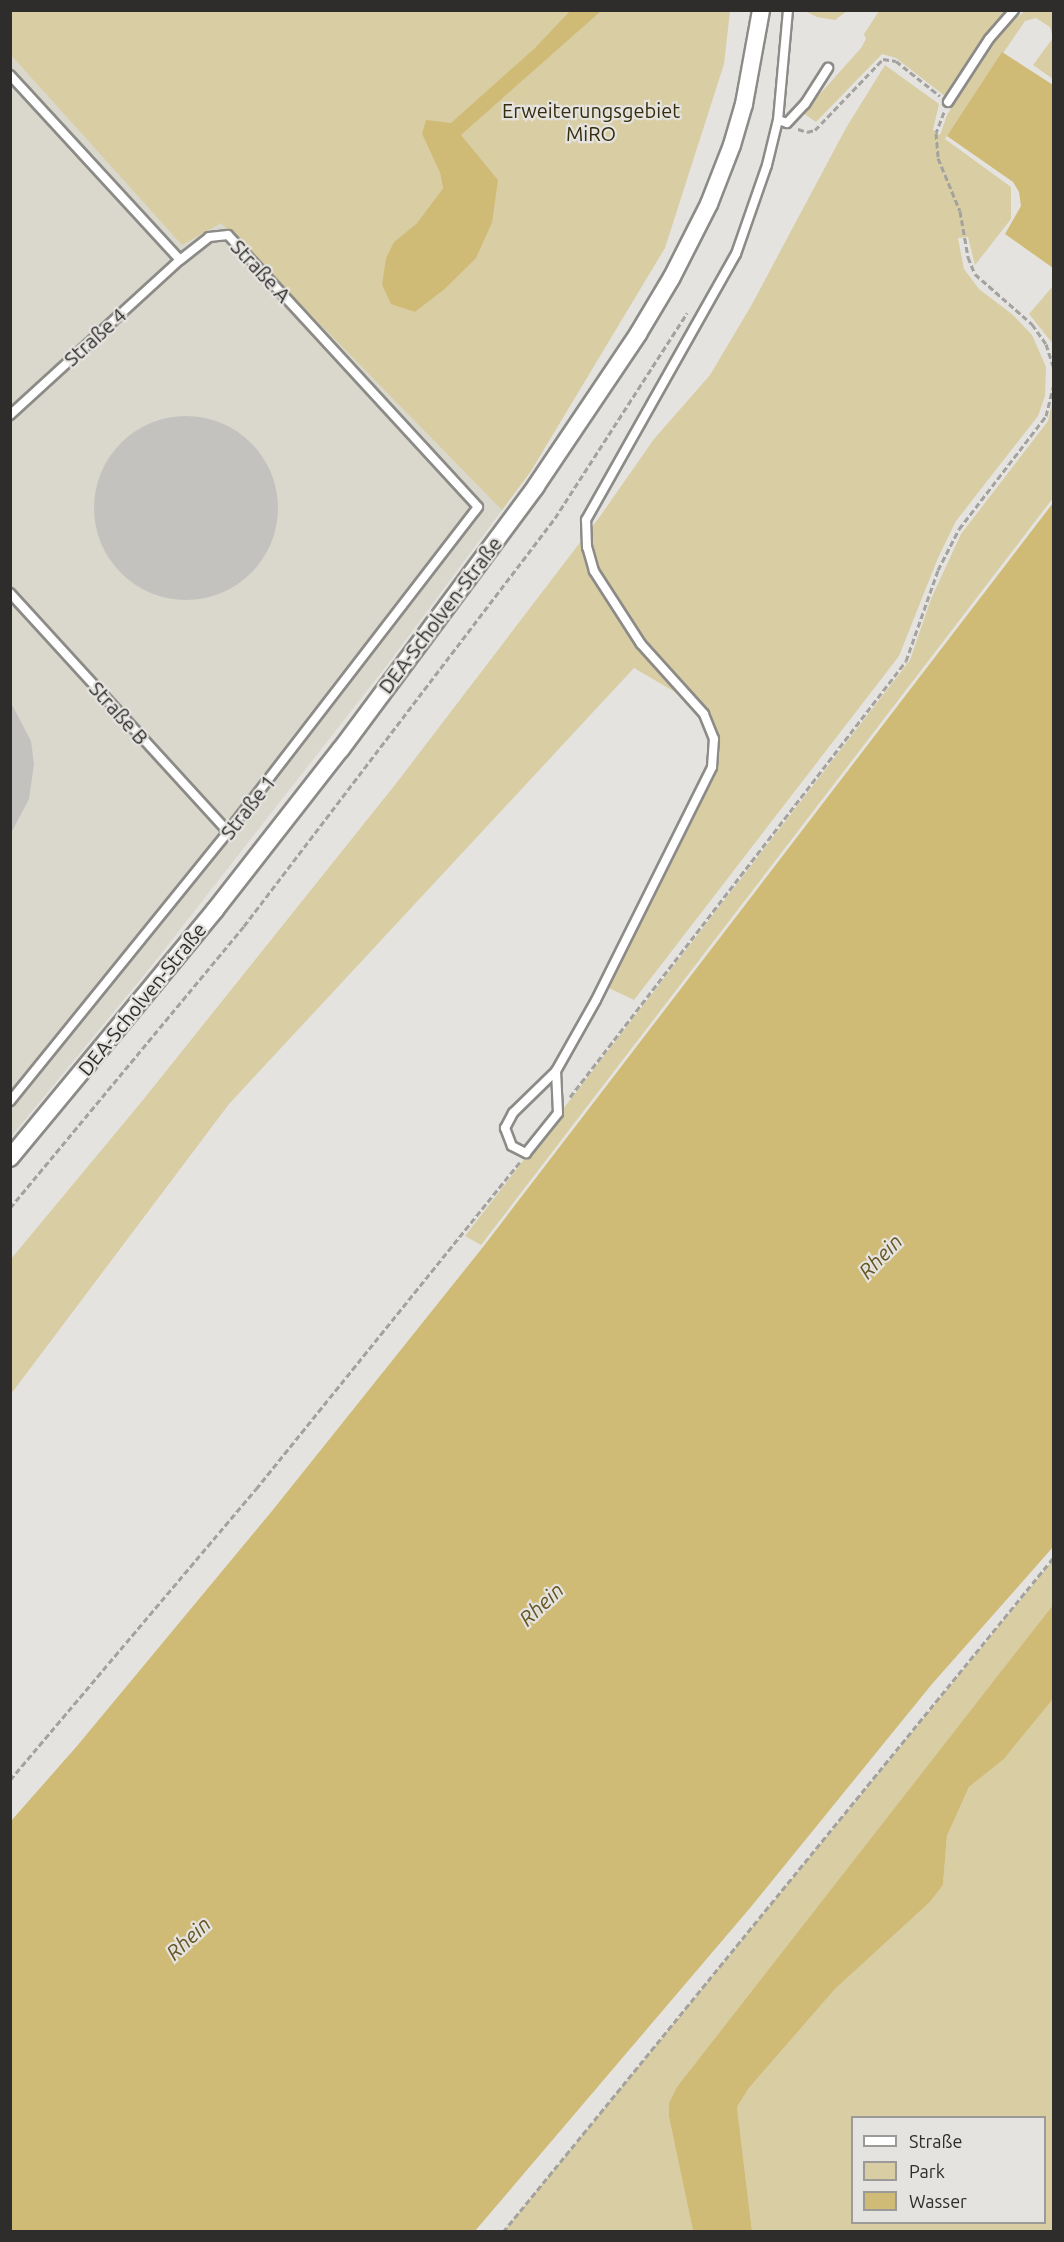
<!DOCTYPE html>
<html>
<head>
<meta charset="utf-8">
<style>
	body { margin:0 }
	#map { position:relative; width:1064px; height:2242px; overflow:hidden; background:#e4e3df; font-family:Ubuntu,sans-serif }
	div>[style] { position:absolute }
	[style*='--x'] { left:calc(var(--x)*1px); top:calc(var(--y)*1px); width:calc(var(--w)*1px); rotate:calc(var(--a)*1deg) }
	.built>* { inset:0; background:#dad8cd }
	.green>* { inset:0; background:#d9cda4 }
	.water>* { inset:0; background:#d0bb76 }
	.building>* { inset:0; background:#c3c2be }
	.round { border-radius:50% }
	.path>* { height:3px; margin-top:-1.5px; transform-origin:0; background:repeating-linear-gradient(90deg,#a3a29f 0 6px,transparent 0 9px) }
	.roads { filter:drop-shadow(2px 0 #8c8b87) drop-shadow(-2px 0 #8c8b87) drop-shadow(0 2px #8c8b87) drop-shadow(0 -2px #8c8b87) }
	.service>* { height:8px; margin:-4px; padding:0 4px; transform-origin:4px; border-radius:4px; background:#fff }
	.minor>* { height:16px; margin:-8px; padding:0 8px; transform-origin:8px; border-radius:8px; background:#fff }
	span { translate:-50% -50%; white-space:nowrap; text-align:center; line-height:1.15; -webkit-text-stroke:4.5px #e4e3df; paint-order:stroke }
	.park-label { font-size:20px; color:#352c0d }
	.street-label { font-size:20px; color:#2e2d2c }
	.water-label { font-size:21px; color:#665623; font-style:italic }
	.frame { position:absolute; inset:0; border:12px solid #2e2d2c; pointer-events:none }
	.legend { position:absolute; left:851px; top:2116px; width:195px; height:108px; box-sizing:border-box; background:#e4e3df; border:2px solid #9b9a97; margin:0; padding:8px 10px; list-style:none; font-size:18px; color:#2e2d2c }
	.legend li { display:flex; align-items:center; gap:12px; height:30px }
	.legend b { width:30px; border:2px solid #9b9a97 }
</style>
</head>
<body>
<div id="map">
	<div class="built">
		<i style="clip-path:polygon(11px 11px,531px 471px,388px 664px,149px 969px,11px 1137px)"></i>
	</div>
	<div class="green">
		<i style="clip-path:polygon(evenodd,10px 11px,730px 11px,724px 64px,665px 248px,531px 471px,502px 510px,221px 223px,182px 245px,11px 55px,10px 11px,422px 134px,492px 223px,476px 257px,445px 289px,415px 312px,391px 303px,382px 285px,394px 242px,417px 223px,443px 188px,440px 173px,422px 134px)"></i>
		<i style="clip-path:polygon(805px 11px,847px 11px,835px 20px,817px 17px)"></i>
		<i style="clip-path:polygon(879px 11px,1007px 11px,946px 97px,896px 58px,882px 54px,816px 122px,803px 113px,861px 48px,866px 39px,864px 34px)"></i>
		<i style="clip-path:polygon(1025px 11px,1053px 11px,1053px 79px,1033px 65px,1053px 38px,1050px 27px,1036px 18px,1025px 21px,945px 139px,1011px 187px,1011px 219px,975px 265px,968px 237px,958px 238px,964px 269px,979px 289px,1013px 315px,1032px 335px,1046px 367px,1045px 396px,1038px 416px,956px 521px,938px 558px,899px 656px,634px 1000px,609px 988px,718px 767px,717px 738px,711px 713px,634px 668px,229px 1104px,11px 1394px,11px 1259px,143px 1100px,398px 781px,601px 515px,654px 439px,710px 375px,751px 306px,846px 128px,885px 65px,939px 104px,933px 130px,940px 135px,947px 115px,989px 48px,1008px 24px)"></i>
		<i style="clip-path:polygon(1053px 286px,1054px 286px,1053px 344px,1029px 314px)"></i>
		<i style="clip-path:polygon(1053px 399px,1053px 498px,481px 1245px,465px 1236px,910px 660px,931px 599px,961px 534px,1048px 421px)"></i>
		<i style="clip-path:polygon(1053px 1560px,1053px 1605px,669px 2117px,693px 2231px,503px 2232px)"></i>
		<i style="clip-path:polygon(evenodd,1053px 1699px,1053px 2231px,752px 2231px,737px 2107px,749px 2088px,835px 1989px,930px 1902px,943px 1885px,947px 1836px,969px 1787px,1004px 1759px,1053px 1699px,852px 2118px,1044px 2118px,1044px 2222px,852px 2222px,852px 2118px)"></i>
	</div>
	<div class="water">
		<i style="clip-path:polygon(570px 11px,601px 11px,461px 135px,498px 180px,492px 223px,476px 258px,445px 289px,415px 312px,391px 304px,382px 285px,386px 258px,394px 242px,417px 223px,443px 188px,440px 173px,422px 134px,426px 120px,451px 123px,535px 48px)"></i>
		<i style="clip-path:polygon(1002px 52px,1053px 85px,1053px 268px,1005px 234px,1021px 206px,1019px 192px,1013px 182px,947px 136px)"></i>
		<i style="clip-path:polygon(1053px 503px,1053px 1547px,932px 1684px,750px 1908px,475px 2231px,11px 2231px,11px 1821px,77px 1746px,272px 1511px,483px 1247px)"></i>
		<i style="clip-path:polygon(1053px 1605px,1053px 1699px,1004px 1759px,969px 1787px,947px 1836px,943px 1885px,930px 1902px,835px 1989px,749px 2088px,737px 2107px,752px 2231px,693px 2231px,669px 2117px,669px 2103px,677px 2087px)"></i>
	</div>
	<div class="building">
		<i class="round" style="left:94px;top:416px;width:184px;height:184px"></i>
		<i style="clip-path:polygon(10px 701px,31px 741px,34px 764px,29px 799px,10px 835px)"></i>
	</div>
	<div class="path">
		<i style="--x:944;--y:112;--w:22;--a:111"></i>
		<i style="--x:936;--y:133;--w:25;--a:85"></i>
		<i style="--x:938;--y:158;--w:57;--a:67.5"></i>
		<i style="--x:960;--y:211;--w:47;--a:80.1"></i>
		<i style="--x:968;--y:257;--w:18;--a:68"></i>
		<i style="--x:975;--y:274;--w:76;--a:41.3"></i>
		<i style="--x:1032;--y:324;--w:24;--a:55"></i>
		<i style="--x:1046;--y:344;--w:25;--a:72"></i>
		<i style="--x:798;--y:129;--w:9;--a:18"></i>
		<i style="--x:807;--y:132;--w:8;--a:-14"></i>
		<i style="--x:815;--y:130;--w:98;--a:-46.2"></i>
		<i style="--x:883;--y:59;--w:13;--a:9"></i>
		<i style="--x:896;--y:61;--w:56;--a:38.5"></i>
		<i style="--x:570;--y:1097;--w:550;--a:-52.38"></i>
		<i style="--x:906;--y:661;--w:96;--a:-70.6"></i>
		<i style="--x:938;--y:570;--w:46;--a:-62.9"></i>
		<i style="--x:959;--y:529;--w:143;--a:-52.4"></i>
		<i style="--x:1046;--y:416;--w:32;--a:-76"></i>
		<i style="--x:10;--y:1208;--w:366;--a:-50.3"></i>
		<i style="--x:244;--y:926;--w:513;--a:-52.68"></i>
		<i style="--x:555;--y:518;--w:244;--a:-57.2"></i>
		<i style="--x:10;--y:1780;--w:381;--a:-49.8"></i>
		<i style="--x:256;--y:1489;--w:420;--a:-51.1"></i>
		<i style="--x:503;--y:2232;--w:871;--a:-50.78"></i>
	</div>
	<div class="roads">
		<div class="service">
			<i style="--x:10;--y:75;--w:251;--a:47.4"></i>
			<i style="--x:180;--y:260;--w:37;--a:-38"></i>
			<i style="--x:209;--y:237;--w:19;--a:-6"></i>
			<i style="--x:228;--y:235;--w:369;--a:47.4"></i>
			<i style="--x:478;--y:507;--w:410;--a:127.6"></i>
			<i style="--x:228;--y:832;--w:346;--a:129"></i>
			<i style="--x:948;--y:102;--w:75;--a:-56.9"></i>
			<i style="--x:989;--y:39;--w:38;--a:-49"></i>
			<i style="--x:778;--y:120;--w:9;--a:18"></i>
			<i style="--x:787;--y:123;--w:26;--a:-47"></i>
			<i style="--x:805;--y:104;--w:43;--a:-57.4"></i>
			<i style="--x:10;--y:415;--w:230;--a:-42.4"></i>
			<i style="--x:10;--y:593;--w:323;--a:47.6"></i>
			<i style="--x:556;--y:1071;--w:60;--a:135.7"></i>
			<i style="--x:513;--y:1113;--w:17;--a:118"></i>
			<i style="--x:505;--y:1128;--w:19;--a:69"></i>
			<i style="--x:512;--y:1146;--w:16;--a:27"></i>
			<i style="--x:526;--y:1153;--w:51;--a:-51.3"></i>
			<i style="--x:558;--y:1113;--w:42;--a:-92.7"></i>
			<i style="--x:556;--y:1071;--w:81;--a:-60.6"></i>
			<i style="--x:596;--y:1000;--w:260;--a:-63.5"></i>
			<i style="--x:712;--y:767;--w:28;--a:-86"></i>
			<i style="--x:714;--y:739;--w:27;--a:-112"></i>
			<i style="--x:704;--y:714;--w:94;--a:-132"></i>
			<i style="--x:641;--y:644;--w:87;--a:-122.8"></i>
			<i style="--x:594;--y:571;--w:25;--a:-106"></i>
			<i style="--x:587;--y:547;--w:27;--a:-92"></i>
			<i style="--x:586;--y:520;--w:305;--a:-60.6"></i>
			<i style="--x:736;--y:254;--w:94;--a:-70.8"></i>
			<i style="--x:767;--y:165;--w:46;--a:-76.3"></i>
			<i style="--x:778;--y:120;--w:110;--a:-84.8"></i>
		</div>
		<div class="minor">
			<i style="--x:10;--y:1158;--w:322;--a:-50.4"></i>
			<i style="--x:215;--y:910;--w:204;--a:-52"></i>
			<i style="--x:341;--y:749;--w:327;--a:-53.4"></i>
			<i style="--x:536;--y:486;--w:183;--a:-56.1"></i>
			<i style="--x:638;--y:334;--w:66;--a:-59.2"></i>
			<i style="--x:672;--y:277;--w:82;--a:-63.1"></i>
			<i style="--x:709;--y:204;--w:63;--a:-68.7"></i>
			<i style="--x:732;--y:145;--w:43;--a:-73.7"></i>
			<i style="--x:744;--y:104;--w:96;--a:-79.7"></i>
		</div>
	</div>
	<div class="park-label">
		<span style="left:591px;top:122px">Erweiterungsgebiet<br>MiRO</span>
	</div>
	<div class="street-label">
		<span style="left:261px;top:271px;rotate:47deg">Straße A</span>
		<span style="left:95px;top:337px;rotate:-42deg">Straße 4</span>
		<span style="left:440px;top:615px;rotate:-53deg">DEA-Scholven-Straße</span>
		<span style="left:119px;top:713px;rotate:48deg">Straße B</span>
		<span style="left:248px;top:807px;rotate:-52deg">Straße 1</span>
		<span style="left:142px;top:999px;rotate:-51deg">DEA-Scholven-Straße</span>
	</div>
	<div class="water-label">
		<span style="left:880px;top:1256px;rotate:-46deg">Rhein</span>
		<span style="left:541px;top:1604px;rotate:-43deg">Rhein</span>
		<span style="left:188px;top:1938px;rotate:-43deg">Rhein</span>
	</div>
	<div class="frame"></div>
	<ul class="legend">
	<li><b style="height:8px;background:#fff"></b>Straße</li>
	<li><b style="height:16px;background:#d9cda4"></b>Park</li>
	<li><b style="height:16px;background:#d0bb76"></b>Wasser</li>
	</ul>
</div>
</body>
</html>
